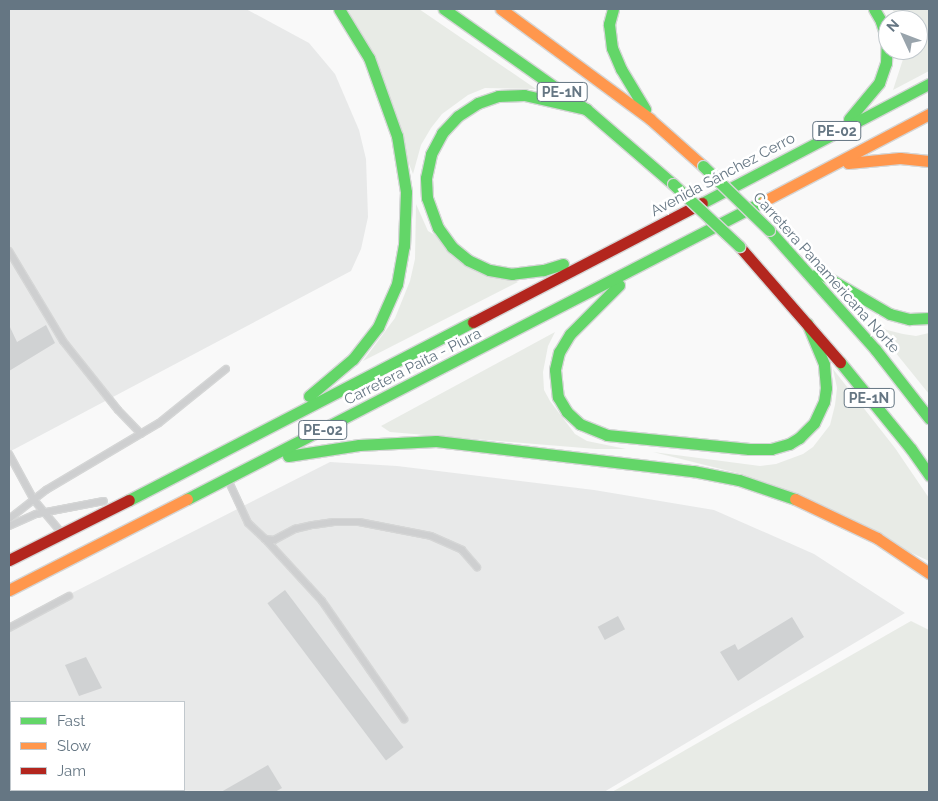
<!DOCTYPE html>
<html>
<head>
<meta charset="utf-8">
<style>
	body { margin:0 }
	#map { position:relative; width:938px; height:801px; overflow:hidden; background:#f9f9f9; font-family:Raleway,sans-serif }
	div>[style] { position:absolute }
	[style*='--x'] { left:calc(var(--x)*1px); top:calc(var(--y)*1px); width:calc(var(--w)*1px); rotate:calc(var(--a)*1deg) }
	.built>* { inset:0; background:#e8e9e9 }
	.green>* { inset:0; background:#e8ebe6 }
	.building>* { inset:0; background:#d0d2d3; transform-origin:0 0 }
	.roads { filter:drop-shadow(1px 0 #d5d6d6) drop-shadow(-1px 0 #d5d6d6) drop-shadow(0 1px #d5d6d6) drop-shadow(0 -1px #d5d6d6) }
	.lane>* { height:6px; margin:-3px; padding:0 3px; transform-origin:3px; border-radius:3px; background:#cecfd0 }
	.fast>* { height:11px; margin:-5.5px; padding:0 5.5px; transform-origin:5.5px; border-radius:5.5px; background:#63d668 }
	.slow>* { height:11px; margin:-5.5px; padding:0 5.5px; transform-origin:5.5px; border-radius:5.5px; background:#ff974d }
	.jam>* { height:11px; margin:-5.5px; padding:0 5.5px; transform-origin:5.5px; border-radius:5.5px; background:#b3261e }
	.bridges { filter:drop-shadow(1px 0 #d5d6d6) drop-shadow(-1px 0 #d5d6d6) drop-shadow(0 1px #d5d6d6) drop-shadow(0 -1px #d5d6d6) }
	.fast-bridge>* { height:11px; margin:-5.5px; padding:0 5.5px; transform-origin:5.5px; border-radius:5.5px; background:#63d668 }
	span { translate:-50% -50%; white-space:nowrap; text-align:center; line-height:1.15; -webkit-text-stroke:5px #fff; paint-order:stroke }
	.shield-label span { padding:1px 4px; background:#fff; border:1px solid; border-radius:4px; -webkit-text-stroke-width:0 }
	.shield-label { font-size:14px; color:#657683; font-weight:700 }
	.street-label { font-size:15px; color:#657683 }
	.frame { position:absolute; inset:0; border:10px solid #657683; pointer-events:none }
	.legend { position:absolute; left:10px; top:701px; width:175px; height:90px; box-sizing:border-box; background:#fff; border:1px solid #c1c8cd; margin:0; padding:6px 9px; list-style:none; font-size:15px; color:#657683 }
	.legend li { display:flex; align-items:center; gap:10px; height:25px }
	.legend b { width:25px; border:1px solid #c1c8cd }
	.north { position:absolute; left:878px; top:10px; width:50px; height:50px; box-sizing:border-box; background:#fff; border:1px solid #c1c8cd; border-radius:50%; rotate:313deg; font-size:14px; font-weight:700; line-height:20px; text-align:center; color:#657683 }
	.north::after { content:''; display:block; margin:auto; width:18px; height:22px; background:#99a4ac; clip-path:polygon(50% 0,100% 100%,50% 72%,0 100%) }
</style>
</head>
<body>
<div id="map">
	<div class="built">
		<i style="clip-path:polygon(9px 9px,246px 9px,309px 43px,335px 74px,359px 130px,366px 159px,368px 217px,361px 249px,351px 271px,9px 452px)"></i>
		<i style="clip-path:polygon(evenodd,330px 462px,397px 466px,594px 490px,714px 510px,814px 554px,905px 613px,604px 792px,9px 792px,9px 625px,330px 462px,11px 702px,184px 702px,184px 790px,11px 790px,11px 702px)"></i>
	</div>
	<div class="green">
		<i style="clip-path:polygon(348px 9px,419px 9px,536px 89px,485px 88px,468px 95px,442px 114px,431px 128px,421px 145px,413px 174px)"></i>
		<i style="clip-path:polygon(892px 9px,929px 9px,929px 71px,893px 90px,906px 50px,918px 50px,918px 20px,899px 20px)"></i>
		<i style="clip-path:polygon(416px 204px,428px 231px,518px 282px,363px 361px,395px 318px,410px 281px,415px 259px)"></i>
		<i style="clip-path:polygon(870px 321px,887px 330px,903px 334px,916px 336px,929px 333px,929px 394px)"></i>
		<i style="clip-path:polygon(555px 332px,548px 346px,543px 372px,544px 390px,550px 401px,575px 434px,587px 441px,626px 449px,596px 449px,390px 432px,381px 426px)"></i>
		<i style="clip-path:polygon(833px 369px,895px 448px,929px 498px,929px 561px,741px 474px,653px 452px,760px 466px,776px 464px,803px 454px,813px 447px,830px 425px,835px 405px,837px 388px)"></i>
		<i style="clip-path:polygon(911px 621px,929px 630px,929px 792px,612px 792px)"></i>
	</div>
	<div class="building">
		<i style="clip-path:polygon(9px 325px,17px 342px,46px 325px,55px 343px,9px 371px)"></i>
		<i style="left:285px;top:590px;width:197px;height:22px;rotate:53deg"></i>
		<i style="left:618px;top:616px;width:15px;height:23px;rotate:62deg"></i>
		<i style="clip-path:polygon(792px 617px,804px 637px,738px 681px,720px 652px,735px 644px,738px 650px)"></i>
		<i style="clip-path:polygon(86px 657px,102px 688px,79px 696px,65px 665px)"></i>
		<i style="clip-path:polygon(268px 765px,282px 788px,275px 792px,221px 792px)"></i>
	</div>
	<div class="roads">
		<div class="lane">
			<i style="--x:9;--y:251;--w:105;--a:59"></i>
			<i style="--x:63;--y:341;--w:88;--a:51.4"></i>
			<i style="--x:118;--y:410;--w:33;--a:46"></i>
			<i style="--x:9;--y:454;--w:52;--a:61.5"></i>
			<i style="--x:34;--y:500;--w:39;--a:50"></i>
			<i style="--x:229;--y:482;--w:45;--a:65.1"></i>
			<i style="--x:248;--y:523;--w:23;--a:43"></i>
			<i style="--x:265;--y:539;--w:9;--a:6"></i>
			<i style="--x:274;--y:540;--w:24;--a:-28"></i>
			<i style="--x:295;--y:529;--w:18;--a:-13"></i>
			<i style="--x:313;--y:525;--w:21;--a:-8"></i>
			<i style="--x:334;--y:522;--w:25;--a:0"></i>
			<i style="--x:359;--y:522;--w:73;--a:11"></i>
			<i style="--x:431;--y:536;--w:34;--a:24"></i>
			<i style="--x:462;--y:550;--w:23;--a:49"></i>
			<i style="--x:9;--y:519;--w:47;--a:-38.1"></i>
			<i style="--x:46;--y:490;--w:131;--a:-30.7"></i>
			<i style="--x:159;--y:423;--w:86;--a:-38.9"></i>
			<i style="--x:9;--y:526;--w:30;--a:-24"></i>
			<i style="--x:36;--y:514;--w:69;--a:-10.8"></i>
			<i style="--x:265;--y:539;--w:84;--a:47.4"></i>
			<i style="--x:322;--y:601;--w:144;--a:55.2"></i>
			<i style="--x:9;--y:628;--w:68;--a:-28.1"></i>
		</div>
		<div class="fast">
			<i style="--x:444;--y:9;--w:174;--a:35.2"></i>
			<i style="--x:586;--y:109;--w:115;--a:40.8"></i>
			<i style="--x:613;--y:9;--w:16;--a:105"></i>
			<i style="--x:609;--y:24;--w:24;--a:83"></i>
			<i style="--x:612;--y:48;--w:23;--a:67"></i>
			<i style="--x:621;--y:69;--w:47;--a:59"></i>
			<i style="--x:849;--y:119;--w:47;--a:-50.2"></i>
			<i style="--x:879;--y:83;--w:21;--a:-71"></i>
			<i style="--x:886;--y:63;--w:23;--a:-88"></i>
			<i style="--x:887;--y:40;--w:20;--a:-108"></i>
			<i style="--x:881;--y:21;--w:14;--a:-120"></i>
			<i style="--x:702;--y:203;--w:256;--a:-27.7"></i>
			<i style="--x:769;--y:230;--w:159;--a:48.3"></i>
			<i style="--x:875;--y:349;--w:88;--a:52"></i>
			<i style="--x:563;--y:264;--w:21;--a:163"></i>
			<i style="--x:543;--y:270;--w:31;--a:173"></i>
			<i style="--x:512;--y:274;--w:23;--a:-170"></i>
			<i style="--x:489;--y:270;--w:23;--a:-155"></i>
			<i style="--x:468;--y:260;--w:21;--a:-141"></i>
			<i style="--x:452;--y:247;--w:24;--a:-126"></i>
			<i style="--x:438;--y:228;--w:32;--a:-110"></i>
			<i style="--x:427;--y:198;--w:20;--a:-93"></i>
			<i style="--x:426;--y:178;--w:25;--a:-78"></i>
			<i style="--x:431;--y:154;--w:24;--a:-62"></i>
			<i style="--x:442;--y:133;--w:23;--a:-47"></i>
			<i style="--x:458;--y:116;--w:24;--a:-33"></i>
			<i style="--x:478;--y:103;--w:21;--a:-19"></i>
			<i style="--x:498;--y:96;--w:26;--a:-2"></i>
			<i style="--x:524;--y:95;--w:64;--a:12.7"></i>
			<i style="--x:818;--y:272;--w:83;--a:30.3"></i>
			<i style="--x:890;--y:314;--w:20;--a:15"></i>
			<i style="--x:909;--y:319;--w:20;--a:-3"></i>
			<i style="--x:619;--y:285;--w:69;--a:135"></i>
			<i style="--x:570;--y:334;--w:21;--a:121"></i>
			<i style="--x:559;--y:352;--w:18;--a:103"></i>
			<i style="--x:555;--y:370;--w:27;--a:84"></i>
			<i style="--x:558;--y:397;--w:17;--a:59"></i>
			<i style="--x:567;--y:412;--w:18;--a:43"></i>
			<i style="--x:580;--y:424;--w:29;--a:22"></i>
			<i style="--x:607;--y:435;--w:143;--a:5.6"></i>
			<i style="--x:749;--y:449;--w:22;--a:0"></i>
			<i style="--x:771;--y:449;--w:19;--a:-16"></i>
			<i style="--x:789;--y:444;--w:12;--a:-31"></i>
			<i style="--x:799;--y:438;--w:21;--a:-45"></i>
			<i style="--x:814;--y:423;--w:23;--a:-65"></i>
			<i style="--x:824;--y:402;--w:14;--a:-82"></i>
			<i style="--x:826;--y:388;--w:24;--a:-95"></i>
			<i style="--x:824;--y:364;--w:44;--a:-112.5"></i>
			<i style="--x:840;--y:362;--w:112;--a:50.8"></i>
			<i style="--x:911;--y:449;--w:32;--a:55"></i>
			<i style="--x:309;--y:396;--w:57;--a:-40.1"></i>
			<i style="--x:353;--y:359;--w:41;--a:-52"></i>
			<i style="--x:378;--y:327;--w:47;--a:-66.2"></i>
			<i style="--x:397;--y:284;--w:39;--a:-80"></i>
			<i style="--x:404;--y:246;--w:54;--a:-87.9"></i>
			<i style="--x:406;--y:192;--w:57;--a:-99.1"></i>
			<i style="--x:397;--y:136;--w:83;--a:-109.7"></i>
			<i style="--x:369;--y:58;--w:57;--a:-121.5"></i>
			<i style="--x:288;--y:456;--w:72;--a:-8.8"></i>
			<i style="--x:359;--y:445;--w:77;--a:-3"></i>
			<i style="--x:436;--y:441;--w:259;--a:6.7"></i>
			<i style="--x:693;--y:471;--w:47;--a:11.1"></i>
			<i style="--x:739;--y:480;--w:59;--a:18.7"></i>
			<i style="--x:187;--y:499;--w:649;--a:-27.31"></i>
			<i style="--x:129;--y:500;--w:387;--a:-27.4"></i>
		</div>
		<div class="slow">
			<i style="--x:501;--y:9;--w:185;--a:36.4"></i>
			<i style="--x:650;--y:119;--w:71;--a:41.6"></i>
			<i style="--x:848;--y:163;--w:52;--a:-5.5"></i>
			<i style="--x:900;--y:158;--w:29;--a:6"></i>
			<i style="--x:764;--y:201;--w:187;--a:-27.8"></i>
			<i style="--x:795;--y:499;--w:91;--a:25.4"></i>
			<i style="--x:877;--y:538;--w:63;--a:33.9"></i>
			<i style="--x:9;--y:590;--w:200;--a:-27.1"></i>
		</div>
		<div class="jam">
			<i style="--x:739;--y:246;--w:154;--a:49"></i>
			<i style="--x:473;--y:322;--w:258;--a:-27.5"></i>
			<i style="--x:9;--y:560;--w:134;--a:-26.6"></i>
		</div>
	</div>
	<div class="bridges">
		<div class="fast-bridge">
			<i style="--x:703;--y:166;--w:92;--a:44.1"></i>
			<i style="--x:673;--y:184;--w:91;--a:43.2"></i>
		</div>
	</div>
	<div class="shield-label">
		<span style="left:562px;top:92px">PE-1N</span>
		<span style="left:837px;top:131px">PE-02</span>
		<span style="left:869px;top:398px">PE-1N</span>
		<span style="left:323px;top:430px">PE-02</span>
	</div>
	<div class="street-label">
		<span style="left:723px;top:175px;rotate:-28deg">Avenida Sánchez Cerro</span>
		<span style="left:826px;top:273px;rotate:48deg">Carretera Panamericana Norte</span>
		<span style="left:413px;top:367px;rotate:-27deg">Carretera Paita - Piura</span>
	</div>
	<div class="frame"></div>
	<ul class="legend">
	<li><b style="height:6px;background:#63d668"></b>Fast</li>
	<li><b style="height:6px;background:#ff974d"></b>Slow</li>
	<li><b style="height:6px;background:#b3261e"></b>Jam</li>
	</ul>
	<div class="north">N</div>
</div>
</body>
</html>
